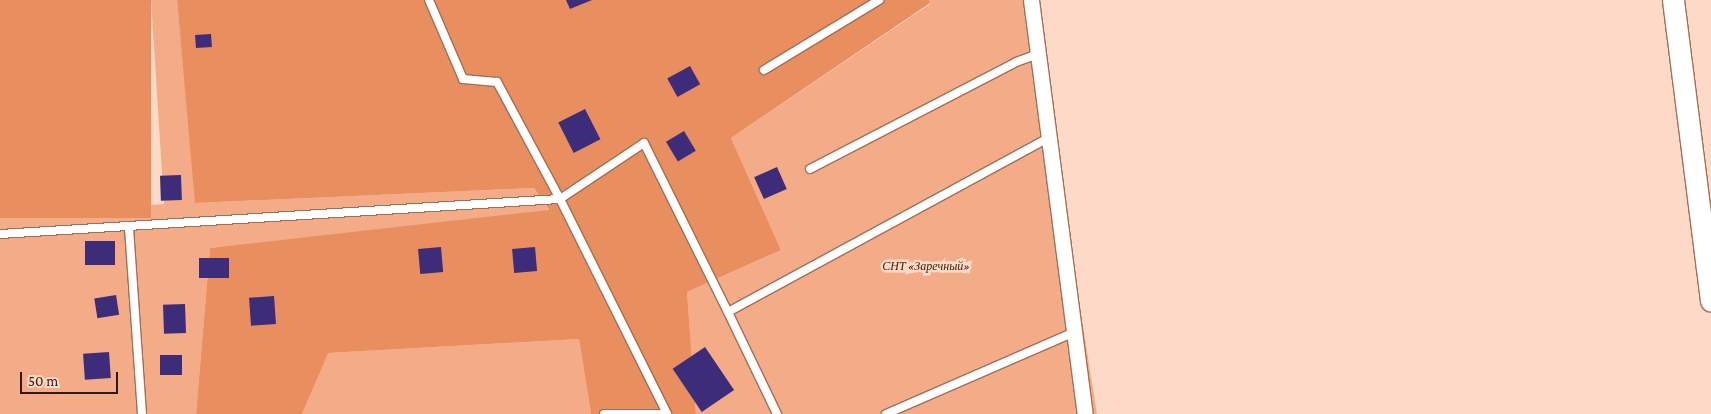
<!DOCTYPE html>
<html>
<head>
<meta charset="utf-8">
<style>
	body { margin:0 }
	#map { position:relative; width:1711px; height:414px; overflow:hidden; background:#fdd9c7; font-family:"Crimson Pro",serif }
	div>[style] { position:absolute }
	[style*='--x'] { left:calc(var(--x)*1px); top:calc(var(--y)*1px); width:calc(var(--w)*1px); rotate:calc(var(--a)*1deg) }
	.green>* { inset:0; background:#f3ac87 }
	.forest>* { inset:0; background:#e98e5f; transform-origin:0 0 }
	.building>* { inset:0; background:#3c2c7a; transform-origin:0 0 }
	.roads { filter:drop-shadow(1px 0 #a36e53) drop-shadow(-1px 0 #a36e53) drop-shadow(0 1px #a36e53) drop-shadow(0 -1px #a36e53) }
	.lane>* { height:8px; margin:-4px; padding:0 4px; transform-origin:4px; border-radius:4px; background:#fff }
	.street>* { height:15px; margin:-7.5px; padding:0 7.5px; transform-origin:7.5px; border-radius:7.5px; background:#fff }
	.secondary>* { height:21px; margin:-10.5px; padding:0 10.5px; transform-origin:10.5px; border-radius:10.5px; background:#fff }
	span { translate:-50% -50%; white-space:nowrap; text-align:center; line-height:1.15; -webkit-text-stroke:5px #fdd9c7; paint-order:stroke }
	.park-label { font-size:12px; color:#45210d; font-style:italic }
	.scale { position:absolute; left:20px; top:372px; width:98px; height:22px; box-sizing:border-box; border:2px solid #2f1a0f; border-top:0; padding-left:6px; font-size:15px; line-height:18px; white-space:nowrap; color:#2f1a0f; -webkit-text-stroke:4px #fdd9c7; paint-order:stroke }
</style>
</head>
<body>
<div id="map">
	<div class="green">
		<i style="clip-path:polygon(151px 0,177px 0,196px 203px,534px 188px,549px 211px,210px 248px,196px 414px,0 414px,0 218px,164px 204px)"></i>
		<i style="clip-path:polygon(929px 0,1031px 0,1097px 414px,696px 414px,687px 292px,781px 250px,731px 138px,930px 4px)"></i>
		<i style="clip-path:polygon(579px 339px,591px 414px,302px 414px,327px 353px)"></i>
	</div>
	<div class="forest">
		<i style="left:0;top:0;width:151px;height:218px"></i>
		<i style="clip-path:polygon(177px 0,929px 0,930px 3px,731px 138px,781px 250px,687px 292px,696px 414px,591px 414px,579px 339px,328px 353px,302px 414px,196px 414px,210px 248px,549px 210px,534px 188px,195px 203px)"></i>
	</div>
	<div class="building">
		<i style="clip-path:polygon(566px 0,592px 0,570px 9px)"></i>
		<i style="left:211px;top:34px;width:13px;height:16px;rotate:86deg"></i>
		<i style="left:690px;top:66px;width:21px;height:26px;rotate:61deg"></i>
		<i style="left:585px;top:109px;width:34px;height:30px;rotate:63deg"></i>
		<i style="left:684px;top:131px;width:23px;height:21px;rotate:59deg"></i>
		<i style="left:777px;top:167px;width:24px;height:25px;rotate:66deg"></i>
		<i style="left:181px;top:175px;width:25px;height:21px;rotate:88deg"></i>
		<i style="left:85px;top:241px;width:30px;height:24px"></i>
		<i style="left:441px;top:247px;width:25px;height:23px;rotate:85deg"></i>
		<i style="left:535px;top:247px;width:24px;height:23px;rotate:85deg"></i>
		<i style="left:199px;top:258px;width:30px;height:20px"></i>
		<i style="left:116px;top:295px;width:20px;height:22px;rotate:81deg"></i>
		<i style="left:274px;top:296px;width:28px;height:25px;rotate:86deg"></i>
		<i style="left:185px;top:304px;width:29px;height:22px;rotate:88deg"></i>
		<i style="left:705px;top:347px;width:52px;height:39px;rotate:56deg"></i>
		<i style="left:109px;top:352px;width:26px;height:26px;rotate:86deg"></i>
		<i style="left:182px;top:355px;width:20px;height:22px;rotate:90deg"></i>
	</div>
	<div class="roads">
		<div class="lane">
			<i style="--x:429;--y:0;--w:86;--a:66.7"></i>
			<i style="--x:463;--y:79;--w:34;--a:5"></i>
			<i style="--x:497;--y:82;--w:133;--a:61.7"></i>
			<i style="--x:560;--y:199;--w:240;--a:63.5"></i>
			<i style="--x:667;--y:414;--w:63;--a:180"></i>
			<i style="--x:764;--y:70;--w:135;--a:-31.3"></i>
			<i style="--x:810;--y:169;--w:232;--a:-27.4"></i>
			<i style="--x:1016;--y:62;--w:23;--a:-20"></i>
			<i style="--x:129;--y:228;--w:186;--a:86"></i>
			<i style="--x:0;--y:234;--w:561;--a:-3.58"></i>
			<i style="--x:560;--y:199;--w:101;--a:-33.7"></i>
			<i style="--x:644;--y:143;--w:189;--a:63.6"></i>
			<i style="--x:728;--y:312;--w:365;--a:-28.5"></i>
			<i style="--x:728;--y:312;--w:113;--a:64.3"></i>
			<i style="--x:886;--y:414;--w:206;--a:-23.5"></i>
		</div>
		<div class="street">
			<i style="--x:1031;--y:0;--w:418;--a:82.6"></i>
		</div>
		<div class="secondary">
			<i style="--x:1673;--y:0;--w:303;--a:82.8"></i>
		</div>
	</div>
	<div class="park-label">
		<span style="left:926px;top:267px">СНТ «Заречный»</span>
	</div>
	<div class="scale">50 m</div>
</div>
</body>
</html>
